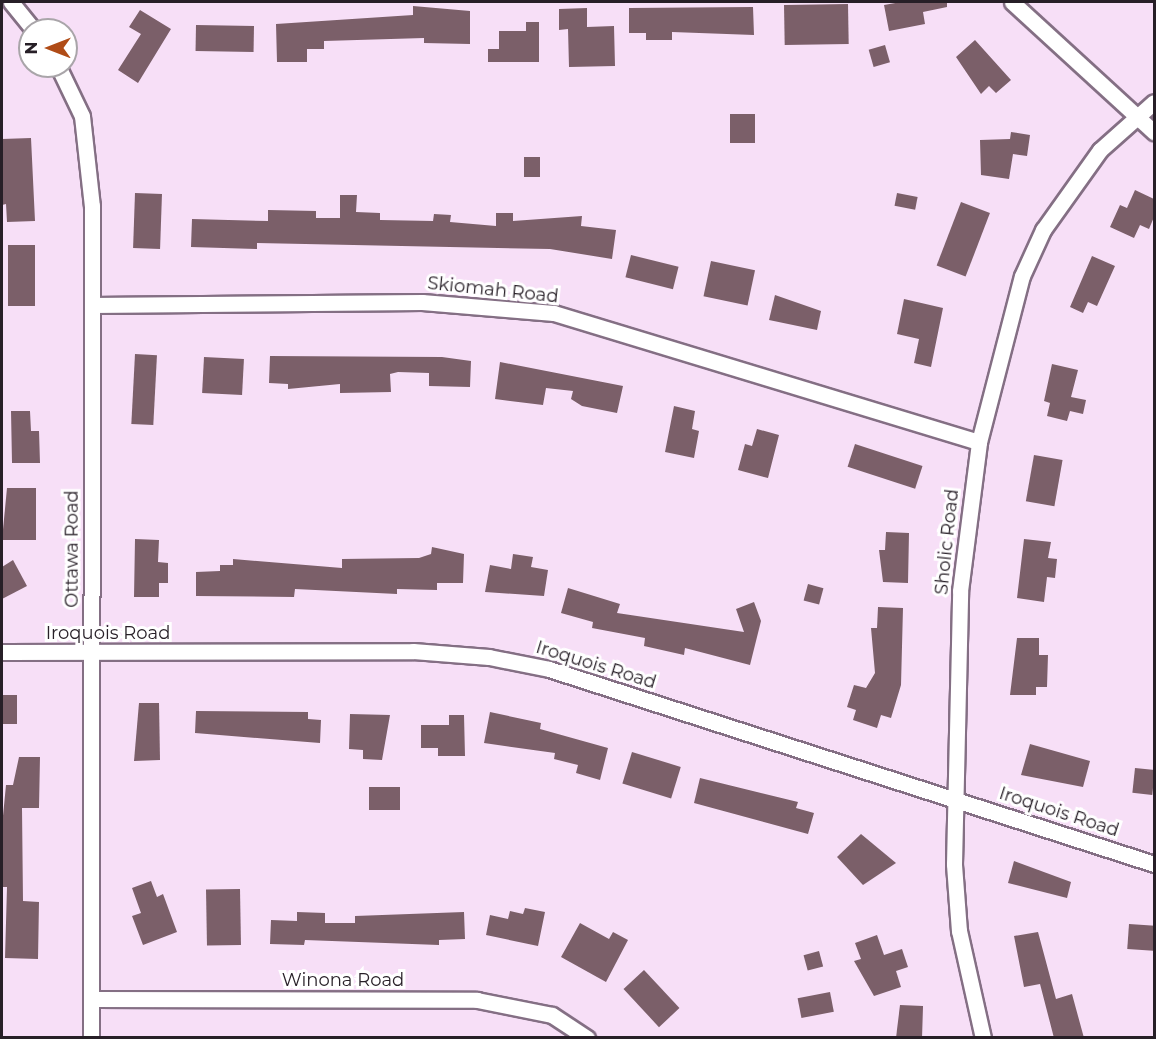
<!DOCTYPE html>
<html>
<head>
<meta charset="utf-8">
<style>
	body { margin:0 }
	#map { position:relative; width:1156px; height:1039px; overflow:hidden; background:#f7dff7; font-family:Montserrat,sans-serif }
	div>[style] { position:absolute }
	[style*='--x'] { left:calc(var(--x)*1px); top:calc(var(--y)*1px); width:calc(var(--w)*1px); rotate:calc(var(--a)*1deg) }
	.building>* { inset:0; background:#7b5f69; transform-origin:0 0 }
	.roads { filter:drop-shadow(2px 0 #846f84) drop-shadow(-2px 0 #846f84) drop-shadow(0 2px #846f84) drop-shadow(0 -2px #846f84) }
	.minor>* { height:15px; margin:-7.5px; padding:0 7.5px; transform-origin:7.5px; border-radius:7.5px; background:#fff }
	span { translate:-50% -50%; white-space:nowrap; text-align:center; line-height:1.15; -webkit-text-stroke:6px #fff; paint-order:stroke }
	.street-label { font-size:18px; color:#271f27 }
	.frame { position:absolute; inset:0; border:3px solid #271f27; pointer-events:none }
	.north { position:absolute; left:18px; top:18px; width:60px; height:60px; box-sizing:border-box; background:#fff; border:2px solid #a9a5a9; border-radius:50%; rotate:270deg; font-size:16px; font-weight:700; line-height:24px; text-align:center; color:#271f27 }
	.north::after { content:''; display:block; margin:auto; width:21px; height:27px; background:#b04c17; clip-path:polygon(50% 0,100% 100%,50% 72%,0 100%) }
</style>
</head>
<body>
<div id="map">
	<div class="building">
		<i style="clip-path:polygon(901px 2px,947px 2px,947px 7px,923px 12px,925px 24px,889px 31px,884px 5px)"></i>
		<i style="left:848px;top:4px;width:40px;height:64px;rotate:89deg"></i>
		<i style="clip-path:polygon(413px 6px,470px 11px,470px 44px,424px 43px,424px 38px,324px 41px,324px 49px,307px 49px,307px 62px,277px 62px,276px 24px,413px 15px)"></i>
		<i style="clip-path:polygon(753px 7px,754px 35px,672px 32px,672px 40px,646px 40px,646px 33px,629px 33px,629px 8px)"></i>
		<i style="clip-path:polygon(587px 8px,587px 27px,614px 26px,615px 66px,569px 67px,568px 29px,559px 30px,559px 9px)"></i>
		<i style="clip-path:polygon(140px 10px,171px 29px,138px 83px,118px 70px,141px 34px,129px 27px)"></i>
		<i style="clip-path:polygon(526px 22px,539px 22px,539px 62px,488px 62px,488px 49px,499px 49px,499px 31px,526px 31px)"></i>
		<i style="left:196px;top:25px;width:58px;height:26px;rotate:1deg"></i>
		<i style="clip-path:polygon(975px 40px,1011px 80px,996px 93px,989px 86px,981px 94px,956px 57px)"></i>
		<i style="left:885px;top:45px;width:18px;height:17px;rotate:74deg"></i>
		<i style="left:730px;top:114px;width:25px;height:29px"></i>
		<i style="clip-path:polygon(1011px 132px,1030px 135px,1027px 156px,1013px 154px,1009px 179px,981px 175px,980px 140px,1010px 139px)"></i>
		<i style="clip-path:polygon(31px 138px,35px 221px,7px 222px,6px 204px,2px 205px,2px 139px)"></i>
		<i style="left:524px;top:157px;width:16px;height:20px"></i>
		<i style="clip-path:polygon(1135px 190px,1154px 199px,1154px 217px,1149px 229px,1140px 225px,1134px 238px,1110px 227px,1120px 205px,1127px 208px)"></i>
		<i style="left:135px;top:193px;width:27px;height:55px;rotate:2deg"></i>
		<i style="left:897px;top:193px;width:21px;height:13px;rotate:11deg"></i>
		<i style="clip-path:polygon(340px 195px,357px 195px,356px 212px,380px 213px,380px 220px,433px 221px,434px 214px,451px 215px,450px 222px,496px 226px,496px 213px,513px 213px,513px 221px,582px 216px,581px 226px,616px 230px,612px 259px,550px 249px,257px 243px,257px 249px,191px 247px,192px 219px,268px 221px,268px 210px,316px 211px,316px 218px,340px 218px)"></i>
		<i style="left:961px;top:202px;width:31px;height:68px;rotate:21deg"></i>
		<i style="left:8px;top:245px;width:27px;height:61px"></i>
		<i style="left:631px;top:255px;width:49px;height:23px;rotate:14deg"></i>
		<i style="clip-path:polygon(1092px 256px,1115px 266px,1097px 306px,1088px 302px,1083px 313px,1070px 307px)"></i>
		<i style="left:711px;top:261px;width:45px;height:36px;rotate:12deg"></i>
		<i style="clip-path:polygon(775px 295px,821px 311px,817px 330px,769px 320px)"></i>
		<i style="clip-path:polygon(904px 299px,943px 308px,931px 367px,914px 363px,919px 339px,897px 334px)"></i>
		<i style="left:135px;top:354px;width:22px;height:70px;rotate:3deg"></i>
		<i style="clip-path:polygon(270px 356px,442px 357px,471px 361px,470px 387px,429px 386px,429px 373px,398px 372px,390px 374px,391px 392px,340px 393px,340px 384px,288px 389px,288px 384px,269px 383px)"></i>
		<i style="left:204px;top:357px;width:40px;height:36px;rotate:3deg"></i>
		<i style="clip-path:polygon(500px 362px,623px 386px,617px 413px,582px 406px,571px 399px,573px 391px,546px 388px,543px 405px,495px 399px)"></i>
		<i style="clip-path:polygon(1052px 364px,1078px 370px,1071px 397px,1086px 400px,1083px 414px,1070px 411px,1067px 421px,1047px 416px,1050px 403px,1044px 401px)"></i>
		<i style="clip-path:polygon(674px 406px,695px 411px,692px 429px,699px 431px,694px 458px,665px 452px)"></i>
		<i style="clip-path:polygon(11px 411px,30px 411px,31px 431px,39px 431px,40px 463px,12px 463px)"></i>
		<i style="clip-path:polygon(757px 429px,779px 435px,768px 478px,738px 470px,745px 444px,752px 446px)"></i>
		<i style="left:855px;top:444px;width:71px;height:24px;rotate:18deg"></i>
		<i style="left:1034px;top:455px;width:29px;height:47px;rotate:10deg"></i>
		<i style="clip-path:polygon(7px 488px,36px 488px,36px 540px,2px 540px)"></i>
		<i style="clip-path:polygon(886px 532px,909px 533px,908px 583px,883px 582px,879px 550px,885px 550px)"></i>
		<i style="clip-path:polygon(135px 539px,159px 540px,158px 562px,168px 563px,168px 583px,159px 583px,159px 597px,134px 597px)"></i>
		<i style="clip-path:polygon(1024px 539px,1051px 542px,1048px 558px,1057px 559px,1055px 578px,1047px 577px,1044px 602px,1017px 598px)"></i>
		<i style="clip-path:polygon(432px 547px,464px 554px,463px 583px,437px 583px,437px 590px,397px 589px,397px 594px,295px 589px,294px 597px,196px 596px,196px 572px,220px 571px,220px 565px,233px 565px,233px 559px,342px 568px,342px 559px,419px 558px,431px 554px)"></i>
		<i style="clip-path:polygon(513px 554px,533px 557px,531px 567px,548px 570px,544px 596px,485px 592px,490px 565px,511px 569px)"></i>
		<i style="clip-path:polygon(13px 560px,27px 586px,2px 599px,2px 567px)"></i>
		<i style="left:808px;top:584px;width:16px;height:17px;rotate:15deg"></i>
		<i style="clip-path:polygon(568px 588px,620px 604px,617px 613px,744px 632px,736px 609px,754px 602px,761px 621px,750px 665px,685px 648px,684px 655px,644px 646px,645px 638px,592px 628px,593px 622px,561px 613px)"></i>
		<i style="clip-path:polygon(878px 607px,903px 608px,901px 685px,891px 718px,881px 715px,877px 728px,853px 720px,856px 710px,847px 707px,854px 685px,866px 688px,875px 673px,871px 628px,877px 628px)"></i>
		<i style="clip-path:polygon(1017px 638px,1039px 638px,1039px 655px,1048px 655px,1047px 687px,1036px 687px,1036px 695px,1010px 695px)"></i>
		<i style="left:2px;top:695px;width:15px;height:29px"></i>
		<i style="clip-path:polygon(139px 703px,159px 703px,160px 760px,134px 761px)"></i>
		<i style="clip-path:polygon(196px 711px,308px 712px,308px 719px,321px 720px,320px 743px,195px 733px)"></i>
		<i style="clip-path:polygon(490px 712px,541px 723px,540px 729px,608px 748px,600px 780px,576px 773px,578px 765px,554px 759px,555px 753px,484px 743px)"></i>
		<i style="clip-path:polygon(350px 714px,390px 715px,382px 760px,363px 759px,363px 750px,349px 749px)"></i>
		<i style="clip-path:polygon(449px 715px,464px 715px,465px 756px,438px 756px,438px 748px,421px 748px,421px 725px,449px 725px)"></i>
		<i style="clip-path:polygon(1030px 744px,1090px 761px,1083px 787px,1021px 775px)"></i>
		<i style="left:632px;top:752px;width:51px;height:33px;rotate:17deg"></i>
		<i style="clip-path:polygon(19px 757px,40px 757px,39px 808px,22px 808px,23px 901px,39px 902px,38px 959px,5px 958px,7px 887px,2px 887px,2px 826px,6px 785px,13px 785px)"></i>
		<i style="left:1135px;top:768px;width:20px;height:25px;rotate:6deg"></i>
		<i style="clip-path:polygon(700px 778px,798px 802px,796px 808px,814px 813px,808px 834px,694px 803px)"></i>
		<i style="left:369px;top:787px;width:31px;height:23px"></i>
		<i style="clip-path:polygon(861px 834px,896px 863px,863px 885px,837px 857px)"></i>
		<i style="clip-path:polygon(1014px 861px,1071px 882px,1067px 898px,1008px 883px)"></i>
		<i style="clip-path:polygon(151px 881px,157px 897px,163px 894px,177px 932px,143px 945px,132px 916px,141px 913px,132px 888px)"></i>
		<i style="left:240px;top:889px;width:56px;height:34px;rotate:89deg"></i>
		<i style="clip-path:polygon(525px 908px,545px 912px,538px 946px,486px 935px,490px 915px,508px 919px,510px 911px,523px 914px)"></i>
		<i style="clip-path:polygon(297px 912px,325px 913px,325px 923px,355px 923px,355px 916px,464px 912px,465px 939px,439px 940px,439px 945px,305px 940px,304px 945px,270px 944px,271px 920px,297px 921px)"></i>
		<i style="clip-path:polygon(580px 923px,609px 939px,613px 932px,628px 940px,606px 982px,561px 957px)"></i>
		<i style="left:1129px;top:924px;width:26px;height:25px;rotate:4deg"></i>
		<i style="clip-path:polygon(1038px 932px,1056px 999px,1072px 994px,1084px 1038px,1054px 1038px,1040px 984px,1024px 987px,1014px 936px)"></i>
		<i style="clip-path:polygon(877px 935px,884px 955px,902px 949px,908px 967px,896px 971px,901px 987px,874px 996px,854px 961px,861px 959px,855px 943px)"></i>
		<i style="left:819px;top:951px;width:16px;height:16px;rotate:75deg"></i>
		<i style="left:644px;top:970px;width:52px;height:28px;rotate:47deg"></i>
		<i style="left:830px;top:992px;width:20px;height:33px;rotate:79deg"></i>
		<i style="clip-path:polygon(900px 1005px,923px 1006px,922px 1038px,896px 1038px)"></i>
	</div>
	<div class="roads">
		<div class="minor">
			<i style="--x:11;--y:2;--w:36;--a:51"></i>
			<i style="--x:1012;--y:2;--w:193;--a:42.5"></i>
			<i style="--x:58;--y:66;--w:55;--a:64.4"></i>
			<i style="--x:82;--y:116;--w:91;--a:83.7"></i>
			<i style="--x:92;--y:206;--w:832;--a:90.07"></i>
			<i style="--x:92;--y:305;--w:330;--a:-0.5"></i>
			<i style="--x:422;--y:302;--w:132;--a:4.8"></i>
			<i style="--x:554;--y:313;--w:444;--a:16.9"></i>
			<i style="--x:2;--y:652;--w:411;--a:-0.1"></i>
			<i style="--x:413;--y:651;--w:76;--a:4.5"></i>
			<i style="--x:489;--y:657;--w:61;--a:11.3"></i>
			<i style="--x:549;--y:669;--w:636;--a:17.86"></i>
			<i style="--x:91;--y:999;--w:386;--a:0.1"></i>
			<i style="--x:477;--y:1000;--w:76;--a:11.3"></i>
			<i style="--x:552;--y:1015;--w:42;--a:33.3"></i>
			<i style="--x:983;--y:1038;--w:110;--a:-102.6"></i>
			<i style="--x:959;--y:931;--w:67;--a:-94.3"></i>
			<i style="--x:954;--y:864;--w:273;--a:-88.7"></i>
			<i style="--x:960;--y:591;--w:150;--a:-82.7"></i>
			<i style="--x:979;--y:442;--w:171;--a:-75.5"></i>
			<i style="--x:1022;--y:276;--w:51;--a:-65.5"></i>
			<i style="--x:1043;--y:230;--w:98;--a:-54.5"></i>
			<i style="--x:1100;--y:150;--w:72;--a:-41.6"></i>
		</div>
	</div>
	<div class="street-label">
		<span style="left:493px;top:290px;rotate:6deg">Skiomah Road</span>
		<span style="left:947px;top:542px;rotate:-84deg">Sholic Road</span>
		<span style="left:72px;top:549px;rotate:-90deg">Ottawa Road</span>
		<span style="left:108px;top:633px">Iroquois Road</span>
		<span style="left:596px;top:665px;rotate:17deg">Iroquois Road</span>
		<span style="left:1059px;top:812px;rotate:18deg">Iroquois Road</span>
		<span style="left:343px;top:980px">Winona Road</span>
	</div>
	<div class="frame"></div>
	<div class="north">N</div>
</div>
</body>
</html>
